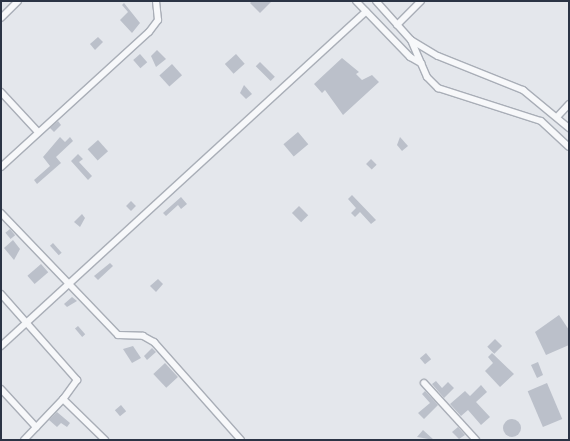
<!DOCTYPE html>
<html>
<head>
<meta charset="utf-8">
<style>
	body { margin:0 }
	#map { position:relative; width:570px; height:441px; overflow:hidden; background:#e4e7ec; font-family:Signika,sans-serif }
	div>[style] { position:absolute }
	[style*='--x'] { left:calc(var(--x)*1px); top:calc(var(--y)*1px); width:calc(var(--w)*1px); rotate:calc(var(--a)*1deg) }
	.building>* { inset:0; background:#bbc0ca; transform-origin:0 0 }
	.round { border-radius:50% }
	.roads { filter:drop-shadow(1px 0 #a9aeb7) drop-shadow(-1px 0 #a9aeb7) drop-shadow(0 1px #a9aeb7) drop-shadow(0 -1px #a9aeb7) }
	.minor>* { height:6px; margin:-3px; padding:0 3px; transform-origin:3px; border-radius:3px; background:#f7f8fa }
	span { translate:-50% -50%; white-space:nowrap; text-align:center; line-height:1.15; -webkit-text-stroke:4px #f4f6f9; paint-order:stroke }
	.frame { position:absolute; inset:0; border:2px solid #2b3445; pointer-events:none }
</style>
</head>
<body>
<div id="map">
	<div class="building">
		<i style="clip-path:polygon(252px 1px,272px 1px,260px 13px,250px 3px)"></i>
		<i style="clip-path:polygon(124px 3px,140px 23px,132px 33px,120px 20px,128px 12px,122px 5px)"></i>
		<i style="clip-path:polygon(98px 37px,103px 42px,95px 50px,90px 44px)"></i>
		<i style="clip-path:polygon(157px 50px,166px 59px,156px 67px,151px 56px)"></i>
		<i style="left:140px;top:54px;width:11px;height:9px;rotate:49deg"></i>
		<i style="left:236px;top:54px;width:13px;height:15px;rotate:48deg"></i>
		<i style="clip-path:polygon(342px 58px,359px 72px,356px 74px,362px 80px,372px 75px,379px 82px,343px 115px,325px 90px,322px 93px,314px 84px)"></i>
		<i style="left:260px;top:62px;width:21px;height:6px;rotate:45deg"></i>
		<i style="left:172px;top:64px;width:15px;height:17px;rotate:48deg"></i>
		<i style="clip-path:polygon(244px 85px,252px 94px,246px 99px,240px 93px)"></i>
		<i style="clip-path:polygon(58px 121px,61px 125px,54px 132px,50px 128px)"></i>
		<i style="left:298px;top:132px;width:16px;height:19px;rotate:50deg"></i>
		<i style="clip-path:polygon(60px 137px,65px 142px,70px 137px,73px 141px,56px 157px,61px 163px,37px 184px,34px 180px,50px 166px,43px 157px)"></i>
		<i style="clip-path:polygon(400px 137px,408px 146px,402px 151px,397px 145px)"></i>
		<i style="left:98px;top:140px;width:15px;height:14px;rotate:48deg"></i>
		<i style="clip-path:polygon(78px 154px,83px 159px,79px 162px,92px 176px,88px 180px,71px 161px)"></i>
		<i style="left:371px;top:159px;width:8px;height:7px;rotate:45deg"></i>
		<i style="clip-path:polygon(352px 195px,376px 220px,371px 224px,360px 212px,355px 217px,351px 213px,356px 208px,348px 199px)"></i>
		<i style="clip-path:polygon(181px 197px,187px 204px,181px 209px,178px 205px,166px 216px,163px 213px)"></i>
		<i style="left:131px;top:201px;width:7px;height:7px;rotate:45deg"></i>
		<i style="left:299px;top:206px;width:13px;height:10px;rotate:45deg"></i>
		<i style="clip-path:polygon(82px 214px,85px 218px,80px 227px,74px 222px)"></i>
		<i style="left:10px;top:229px;width:8px;height:6px;rotate:50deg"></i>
		<i style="clip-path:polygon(13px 240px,20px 249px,14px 260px,4px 248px)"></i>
		<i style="left:53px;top:243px;width:13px;height:4px;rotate:48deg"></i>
		<i style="clip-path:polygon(110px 263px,113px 266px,98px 280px,94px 276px)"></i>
		<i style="left:41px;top:264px;width:11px;height:18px;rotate:49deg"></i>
		<i style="clip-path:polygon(158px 279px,163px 284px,156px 292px,150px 286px)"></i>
		<i style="clip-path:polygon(72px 297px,77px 301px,67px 307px,64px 304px)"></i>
		<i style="clip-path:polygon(559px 315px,569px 330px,569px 345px,546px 355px,535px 332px)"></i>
		<i style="left:78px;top:326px;width:11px;height:4px;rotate:49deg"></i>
		<i style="left:495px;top:339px;width:10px;height:11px;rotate:45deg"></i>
		<i style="clip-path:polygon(133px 346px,141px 358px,132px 363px,123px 349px)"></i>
		<i style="clip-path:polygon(152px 348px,156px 352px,147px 360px,144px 356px)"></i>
		<i style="left:426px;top:353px;width:8px;height:8px;rotate:50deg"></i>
		<i style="clip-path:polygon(492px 353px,514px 374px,500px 387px,485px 371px,493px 363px,488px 357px)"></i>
		<i style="clip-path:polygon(538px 362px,543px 375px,537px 378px,531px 365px)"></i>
		<i style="left:165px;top:363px;width:19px;height:16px;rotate:47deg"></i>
		<i style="clip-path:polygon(436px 381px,442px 388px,448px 382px,454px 388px,444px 398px,432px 384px)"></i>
		<i style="left:547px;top:383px;width:39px;height:21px;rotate:67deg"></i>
		<i style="clip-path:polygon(481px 385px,487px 392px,476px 402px,490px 417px,481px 425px,468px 410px,461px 416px,450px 404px,465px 391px,470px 396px)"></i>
		<i style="clip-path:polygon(425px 391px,438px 405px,424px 419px,418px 413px,430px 403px,422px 394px)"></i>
		<i style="left:121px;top:405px;width:8px;height:8px;rotate:50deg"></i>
		<i style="clip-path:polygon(57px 412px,70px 423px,67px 427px,61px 423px,57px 427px,49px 420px)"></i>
		<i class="round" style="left:503px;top:419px;width:18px;height:18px"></i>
		<i style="clip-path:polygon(458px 427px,465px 435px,459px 439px,452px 432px)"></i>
		<i style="clip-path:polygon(423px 430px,434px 440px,417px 437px)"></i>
	</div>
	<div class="roads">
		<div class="minor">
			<i style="--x:356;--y:1;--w:78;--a:46"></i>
			<i style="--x:410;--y:57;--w:13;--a:29"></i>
			<i style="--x:376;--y:1;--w:52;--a:48.1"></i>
			<i style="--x:411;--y:40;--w:31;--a:31"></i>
			<i style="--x:438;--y:56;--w:92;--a:21.8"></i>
			<i style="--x:523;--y:90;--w:60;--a:39.6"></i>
			<i style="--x:1;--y:18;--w:24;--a:-45"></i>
			<i style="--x:397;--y:25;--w:34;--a:-45"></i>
			<i style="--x:411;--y:40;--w:40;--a:66.6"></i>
			<i style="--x:427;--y:77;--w:16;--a:45"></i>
			<i style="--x:438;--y:88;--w:108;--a:17.8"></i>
			<i style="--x:541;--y:121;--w:38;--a:43"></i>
			<i style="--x:1;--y:92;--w:54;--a:47.2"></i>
			<i style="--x:557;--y:117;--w:18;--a:-47"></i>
			<i style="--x:1;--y:167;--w:200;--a:-42.4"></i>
			<i style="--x:149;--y:32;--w:15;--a:-53"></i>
			<i style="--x:158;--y:20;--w:19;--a:-96"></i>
			<i style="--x:1;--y:213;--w:169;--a:46.2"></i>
			<i style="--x:118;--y:335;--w:25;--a:2"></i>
			<i style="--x:143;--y:336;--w:13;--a:29"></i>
			<i style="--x:154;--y:342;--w:131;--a:48.4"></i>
			<i style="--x:1;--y:294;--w:115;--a:48.5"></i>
			<i style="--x:77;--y:380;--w:24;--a:126"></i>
			<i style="--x:63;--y:399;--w:59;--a:44.3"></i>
			<i style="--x:1;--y:346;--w:495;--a:-42.5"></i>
			<i style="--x:424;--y:383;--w:77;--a:47.6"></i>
			<i style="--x:1;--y:389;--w:52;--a:47.4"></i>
			<i style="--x:24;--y:440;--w:57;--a:-46.4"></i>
		</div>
	</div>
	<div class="frame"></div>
</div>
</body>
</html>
